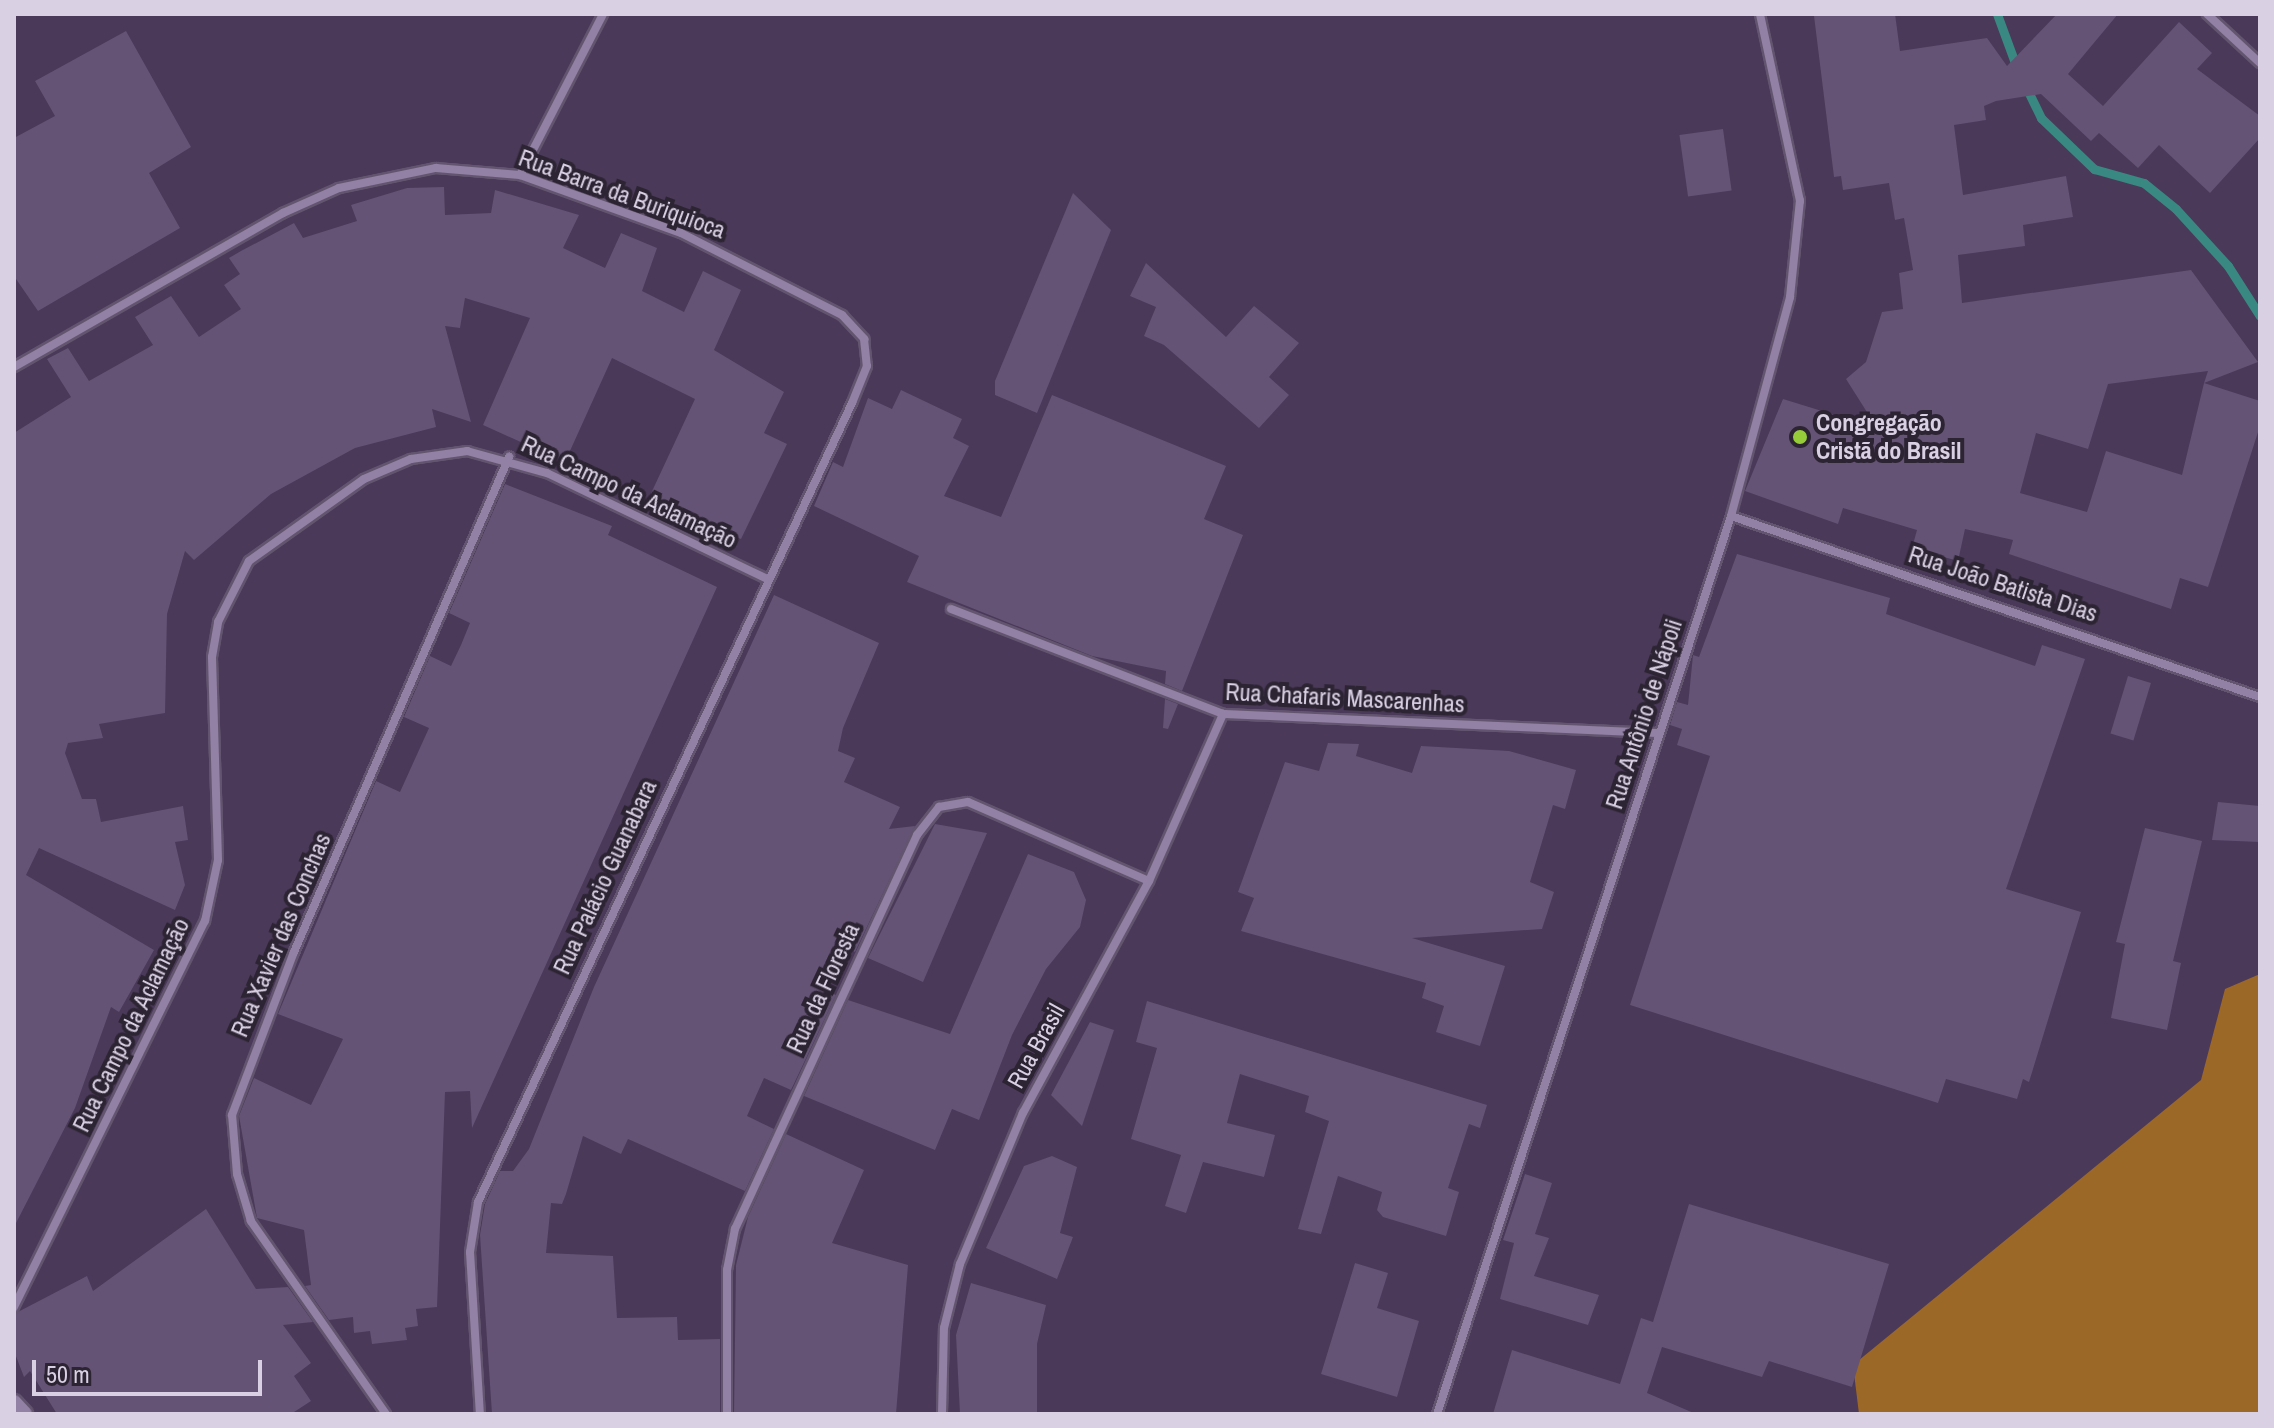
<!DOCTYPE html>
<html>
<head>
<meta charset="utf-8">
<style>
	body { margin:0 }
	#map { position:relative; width:2274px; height:1428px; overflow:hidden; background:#4a3959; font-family:"Archivo Narrow",sans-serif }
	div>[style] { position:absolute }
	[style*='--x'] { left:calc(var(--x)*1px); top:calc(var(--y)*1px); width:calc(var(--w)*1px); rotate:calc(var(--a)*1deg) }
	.forest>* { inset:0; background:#9c6828 }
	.stream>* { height:9px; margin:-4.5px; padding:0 4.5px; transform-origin:4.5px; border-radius:4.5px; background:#398881 }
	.building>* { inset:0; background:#645374; transform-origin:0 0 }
	.roads { filter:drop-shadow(2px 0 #63556f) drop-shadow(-2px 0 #63556f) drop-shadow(0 2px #63556f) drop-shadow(0 -2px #63556f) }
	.minor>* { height:8px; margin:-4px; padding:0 4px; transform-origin:4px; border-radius:4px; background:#9381a5 }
	.tertiary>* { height:14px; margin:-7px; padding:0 7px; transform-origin:7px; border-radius:7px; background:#9381a5 }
	.dots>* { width:22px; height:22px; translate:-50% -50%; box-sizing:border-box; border:4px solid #2c2433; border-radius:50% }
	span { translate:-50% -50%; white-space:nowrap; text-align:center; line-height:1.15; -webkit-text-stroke:8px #2c2433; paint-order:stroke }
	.street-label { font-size:24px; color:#d9d0e3 }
	.poi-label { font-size:24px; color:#d9d0e3; font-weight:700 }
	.left { translate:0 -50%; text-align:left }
	.frame { position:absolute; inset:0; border:16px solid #d9d0e3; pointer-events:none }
	.scale { position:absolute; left:32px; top:1360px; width:230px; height:36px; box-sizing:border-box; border:4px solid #d9d0e3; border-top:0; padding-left:10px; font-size:24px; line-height:28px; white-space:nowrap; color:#d9d0e3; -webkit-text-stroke:6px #2c2433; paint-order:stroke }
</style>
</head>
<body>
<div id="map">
	<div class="forest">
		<i style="clip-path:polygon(2260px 974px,2260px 1414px,1859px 1414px,1853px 1365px,2201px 1080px,2225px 989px)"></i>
	</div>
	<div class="stream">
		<i style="--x:1997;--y:14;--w:61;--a:69.8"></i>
		<i style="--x:2025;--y:85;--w:37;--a:64"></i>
		<i style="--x:2041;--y:118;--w:74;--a:43.9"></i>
		<i style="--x:2094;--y:169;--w:52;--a:15.6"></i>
		<i style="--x:2144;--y:183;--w:41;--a:39.1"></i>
		<i style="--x:2176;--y:209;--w:77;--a:47.6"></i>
		<i style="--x:2228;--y:266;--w:59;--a:57.4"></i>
	</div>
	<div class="building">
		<i style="clip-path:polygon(1895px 14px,1900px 51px,1987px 38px,2007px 66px,2057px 14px,2118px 14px,2068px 74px,2103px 106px,2179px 22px,2212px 53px,2197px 69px,2260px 116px,2260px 138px,2210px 193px,2159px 145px,2138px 168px,2099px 133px,2091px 141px,2041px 94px,1996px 101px,1984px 106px,1986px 120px,1954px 125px,1963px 195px,2066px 176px,2073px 217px,2023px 225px,2025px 246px,1958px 255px,1962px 303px,2191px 270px,2258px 362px,2204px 383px,2208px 371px,2108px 384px,2088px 449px,2036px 433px,2020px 493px,2087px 512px,2106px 451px,2182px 475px,2204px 383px,2260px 401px,2260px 426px,2208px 587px,2180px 578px,2171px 609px,2009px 554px,2013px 540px,1965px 529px,1958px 561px,1912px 548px,1917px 530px,1843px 508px,1838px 524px,1745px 491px,1783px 399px,1877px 428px,1846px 379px,1866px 362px,1882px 312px,1903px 309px,1899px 273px,1913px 270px,1904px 218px,1895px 220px,1889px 183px,1843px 190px,1841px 176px,1834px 177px,1814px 16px)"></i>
		<i style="clip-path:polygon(126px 31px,191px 147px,149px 173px,180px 228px,38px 311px,14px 276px,14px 138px,55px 116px,35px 81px)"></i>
		<i style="left:1723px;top:129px;width:62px;height:44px;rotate:82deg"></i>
		<i style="clip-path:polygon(444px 187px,445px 215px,491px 213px,495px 190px,579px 215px,563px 248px,605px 268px,621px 233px,657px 248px,642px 291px,684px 312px,703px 271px,741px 290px,714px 350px,784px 392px,764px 433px,787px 444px,741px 539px,647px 502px,695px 399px,612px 358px,565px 462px,483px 425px,530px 318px,465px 298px,460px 328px,445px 326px,471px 422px,432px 409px,436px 427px,355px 448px,271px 494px,194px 560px,185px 551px,167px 614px,165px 713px,99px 724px,103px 738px,68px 743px,65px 753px,82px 799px,96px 799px,101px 822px,183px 806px,188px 840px,175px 842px,185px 885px,175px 910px,39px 848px,26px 875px,154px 950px,119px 1012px,111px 1007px,75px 1108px,14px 1227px,14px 433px,71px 397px,47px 359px,68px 348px,89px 381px,153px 345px,135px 317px,171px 296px,199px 337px,241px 309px,224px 285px,240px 274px,229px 258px,241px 251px,294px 223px,303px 238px,357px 221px,351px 205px,407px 188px)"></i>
		<i style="clip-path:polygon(1073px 193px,1111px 230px,1037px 413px,995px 395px,995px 381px)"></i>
		<i style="clip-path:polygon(1146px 263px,1226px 337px,1254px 306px,1299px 343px,1269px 377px,1289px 395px,1259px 428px,1164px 345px,1144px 336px,1156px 307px,1130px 296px)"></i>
		<i style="clip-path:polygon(901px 390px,962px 419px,953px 438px,969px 446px,944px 496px,1001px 517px,1052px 395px,1226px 466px,1204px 519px,1243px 535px,1182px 691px,1165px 684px,1166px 671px,1092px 656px,907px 582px,919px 556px,814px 506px,833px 462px,843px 467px,868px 398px,892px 409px)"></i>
		<i style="clip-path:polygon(505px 484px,612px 526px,608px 535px,717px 587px,472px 1128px,470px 1091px,445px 1092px,437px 1307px,416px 1309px,418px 1326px,405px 1328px,407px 1340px,372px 1344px,370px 1331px,354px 1333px,353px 1317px,329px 1320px,305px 1286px,311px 1285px,304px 1230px,257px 1218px,239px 1116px,254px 1078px,311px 1105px,343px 1039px,278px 1014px,376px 781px,400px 792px,429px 728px,404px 717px,430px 656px,451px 666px,461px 645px,470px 623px,449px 613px)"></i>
		<i style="clip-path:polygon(1737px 554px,1890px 598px,1886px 614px,2035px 666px,2042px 645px,2085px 659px,2006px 889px,2081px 912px,2029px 1082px,2023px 1079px,2017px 1099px,1946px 1079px,1938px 1103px,1630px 1005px,1710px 756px,1677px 745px,1682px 729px,1670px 725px,1677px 702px,1688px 705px,1693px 655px,1699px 657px)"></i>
		<i style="clip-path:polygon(774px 595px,879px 643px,843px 728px,838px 751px,855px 758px,844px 782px,900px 807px,889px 829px,915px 826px,855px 952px,835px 944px,817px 987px,836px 995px,791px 1090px,764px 1078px,747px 1116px,774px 1129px,745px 1191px,628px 1139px,621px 1154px,583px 1136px,566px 1194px,562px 1204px,551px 1203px,546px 1253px,613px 1256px,617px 1318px,677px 1317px,678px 1340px,720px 1339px,720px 1414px,492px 1414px,480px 1235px,485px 1204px,500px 1171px,513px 1171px,529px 1149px,594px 987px)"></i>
		<i style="left:2128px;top:676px;width:24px;height:60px;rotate:17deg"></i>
		<i style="clip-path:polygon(1165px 699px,1178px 704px,1168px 729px,1163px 728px)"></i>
		<i style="clip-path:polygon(1328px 743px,1359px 744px,1356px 756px,1412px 773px,1421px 746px,1509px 751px,1576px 770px,1565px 809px,1553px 805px,1530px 882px,1554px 892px,1542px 929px,1412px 938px,1505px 966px,1480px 1046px,1436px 1032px,1444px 1006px,1422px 998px,1426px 983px,1241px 931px,1254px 898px,1238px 892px,1285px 762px,1319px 771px)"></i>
		<i style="clip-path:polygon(2218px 802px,2260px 806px,2260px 842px,2212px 840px)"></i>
		<i style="clip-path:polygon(935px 824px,987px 833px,923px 982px,868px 958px)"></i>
		<i style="clip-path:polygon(2145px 828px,2202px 841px,2173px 961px,2181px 963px,2167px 1030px,2111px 1018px,2125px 944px,2116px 942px)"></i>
		<i style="clip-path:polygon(1028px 854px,1074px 872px,1086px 900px,1080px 927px,1046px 969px,1012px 1035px,979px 1120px,952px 1109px,935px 1150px,804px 1096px,848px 1000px,950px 1034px)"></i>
		<i style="clip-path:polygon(1147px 1001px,1487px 1105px,1480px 1128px,1469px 1124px,1448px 1188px,1459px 1192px,1446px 1236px,1383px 1217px,1377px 1210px,1382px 1192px,1338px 1176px,1321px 1234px,1298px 1229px,1329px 1121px,1305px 1112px,1309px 1096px,1240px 1074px,1227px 1123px,1275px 1135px,1264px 1177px,1203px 1162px,1186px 1213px,1165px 1206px,1181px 1155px,1131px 1139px,1157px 1048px,1136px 1042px)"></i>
		<i style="clip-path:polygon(1090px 1022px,1114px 1030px,1082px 1126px,1051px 1095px)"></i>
		<i style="clip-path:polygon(786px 1134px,864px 1170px,832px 1243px,908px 1265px,896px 1414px,734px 1414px,736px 1265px,748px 1217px)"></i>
		<i style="clip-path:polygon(1052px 1156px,1077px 1167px,1060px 1233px,1073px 1237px,1057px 1279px,986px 1248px,1024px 1166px)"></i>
		<i style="clip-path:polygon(1525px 1174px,1552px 1183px,1535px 1234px,1549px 1238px,1534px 1276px,1599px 1295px,1588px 1325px,1500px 1299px,1514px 1243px,1503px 1240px)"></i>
		<i style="clip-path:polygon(1689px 1204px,1889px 1264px,1852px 1387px,1769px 1361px,1762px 1377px,1662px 1347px,1647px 1393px,1696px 1414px,1493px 1414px,1512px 1350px,1620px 1384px,1641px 1318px,1653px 1322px)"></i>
		<i style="clip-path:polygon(206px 1209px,256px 1289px,288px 1287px,313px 1322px,283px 1325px,311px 1363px,294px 1376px,311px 1401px,291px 1414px,57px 1414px,30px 1371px,24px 1377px,14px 1351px,14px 1314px,87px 1276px,93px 1291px)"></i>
		<i style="clip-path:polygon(1355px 1263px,1388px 1273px,1377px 1308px,1419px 1321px,1397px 1397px,1321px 1374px)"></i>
		<i style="clip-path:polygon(971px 1283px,1046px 1305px,1037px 1344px,1037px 1414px,960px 1414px,956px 1335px)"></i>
	</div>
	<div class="roads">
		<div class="minor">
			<i style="--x:2207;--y:14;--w:72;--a:42.8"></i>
			<i style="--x:520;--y:175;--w:181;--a:-62.7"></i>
			<i style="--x:14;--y:367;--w:310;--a:-29.8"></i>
			<i style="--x:283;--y:213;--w:61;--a:-24.1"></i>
			<i style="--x:339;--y:188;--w:99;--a:-11.7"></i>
			<i style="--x:436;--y:168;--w:84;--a:4.8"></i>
			<i style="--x:520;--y:175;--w:171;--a:19.8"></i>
			<i style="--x:681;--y:233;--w:181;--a:27"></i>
			<i style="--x:842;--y:315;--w:33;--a:47"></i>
			<i style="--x:864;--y:339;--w:27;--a:84"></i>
			<i style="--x:867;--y:366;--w:40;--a:112"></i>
			<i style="--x:852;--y:403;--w:882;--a:115.08"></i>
			<i style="--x:478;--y:1202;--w:51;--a:99.1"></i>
			<i style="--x:470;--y:1252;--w:162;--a:86.5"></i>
			<i style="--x:1731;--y:516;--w:559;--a:18.89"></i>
			<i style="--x:951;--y:609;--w:292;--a:21.1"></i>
			<i style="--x:1223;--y:714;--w:436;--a:2.5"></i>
			<i style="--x:14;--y:1307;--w:431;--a:-63.7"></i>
			<i style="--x:205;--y:921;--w:62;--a:-78"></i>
			<i style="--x:218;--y:860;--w:203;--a:-91.7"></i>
			<i style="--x:212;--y:657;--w:36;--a:-80"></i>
			<i style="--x:218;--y:622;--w:68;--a:-63.1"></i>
			<i style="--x:249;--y:561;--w:141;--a:-35.5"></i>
			<i style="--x:364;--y:479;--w:51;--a:-23.1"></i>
			<i style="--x:411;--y:459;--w:57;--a:-8.1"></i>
			<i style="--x:467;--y:451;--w:83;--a:15.4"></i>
			<i style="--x:547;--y:473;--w:242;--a:25.7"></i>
			<i style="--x:386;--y:1414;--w:236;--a:-125"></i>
			<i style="--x:251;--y:1221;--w:49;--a:-106.6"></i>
			<i style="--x:237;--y:1174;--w:59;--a:-94.8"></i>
			<i style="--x:232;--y:1115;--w:174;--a:-69.2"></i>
			<i style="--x:294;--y:952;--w:540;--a:-66.52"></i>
			<i style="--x:727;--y:1414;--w:144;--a:-90"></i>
			<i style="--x:727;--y:1270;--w:42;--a:-79"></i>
			<i style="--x:735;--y:1229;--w:434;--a:-65.2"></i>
			<i style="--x:917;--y:835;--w:36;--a:-52"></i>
			<i style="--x:939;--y:807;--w:29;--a:-10"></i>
			<i style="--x:968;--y:802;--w:197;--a:23.6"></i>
			<i style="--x:942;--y:1414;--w:86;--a:-88.7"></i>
			<i style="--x:944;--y:1328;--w:66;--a:-76"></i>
			<i style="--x:960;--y:1264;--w:164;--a:-67.4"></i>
			<i style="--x:1023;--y:1113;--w:264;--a:-61.5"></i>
			<i style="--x:1149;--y:881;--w:183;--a:-66.1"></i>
			<i style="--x:1437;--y:1414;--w:945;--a:-71.87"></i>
			<i style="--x:1731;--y:516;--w:227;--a:-74.9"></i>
			<i style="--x:1790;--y:297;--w:97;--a:-84.1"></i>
			<i style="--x:1800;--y:201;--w:191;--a:-102.1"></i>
		</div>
		<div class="tertiary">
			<i style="--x:14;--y:1402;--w:16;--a:47"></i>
		</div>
	</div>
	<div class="dots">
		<i style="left:1800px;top:437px;background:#96cc3a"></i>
	</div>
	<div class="street-label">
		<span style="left:622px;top:194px;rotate:20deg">Rua Barra da Buriquioca</span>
		<span style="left:629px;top:492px;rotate:25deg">Rua Campo da Aclamação</span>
		<span style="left:2003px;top:584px;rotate:18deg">Rua João Batista Dias</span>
		<span style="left:1345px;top:698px;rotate:3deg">Rua Chafaris Mascarenhas</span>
		<span style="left:1644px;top:714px;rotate:-72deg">Rua Antônio de Nápoli</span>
		<span style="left:605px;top:877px;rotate:-65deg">Rua Palácio Guanabara</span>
		<span style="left:281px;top:935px;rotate:-67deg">Rua Xavier das Conchas</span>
		<span style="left:823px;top:988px;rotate:-65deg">Rua da Floresta</span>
		<span style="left:131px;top:1025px;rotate:-64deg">Rua Campo da Aclamação</span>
		<span style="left:1036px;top:1046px;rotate:-61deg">Rua Brasil</span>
	</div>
	<div class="poi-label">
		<span class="left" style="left:1816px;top:437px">Congregação<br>Cristã do Brasil</span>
	</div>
	<div class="frame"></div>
	<div class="scale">50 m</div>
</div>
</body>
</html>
